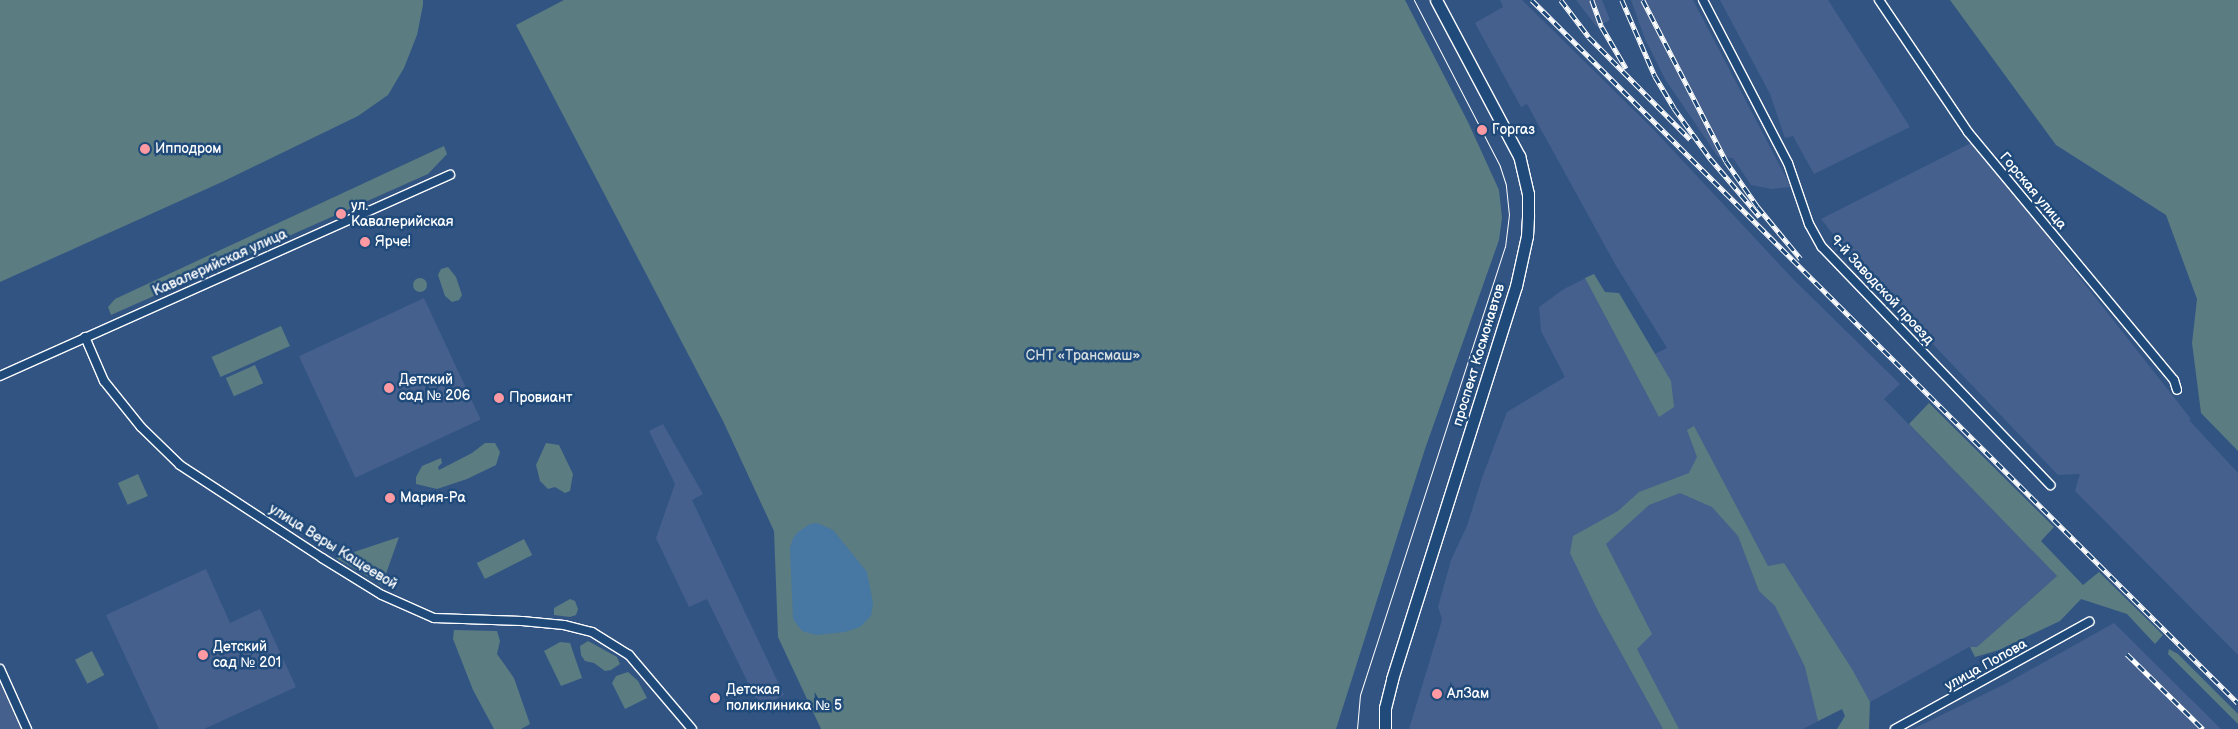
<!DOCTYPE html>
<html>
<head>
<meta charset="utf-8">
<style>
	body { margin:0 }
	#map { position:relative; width:2238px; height:729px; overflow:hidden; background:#325483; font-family:"Balsamiq Sans",sans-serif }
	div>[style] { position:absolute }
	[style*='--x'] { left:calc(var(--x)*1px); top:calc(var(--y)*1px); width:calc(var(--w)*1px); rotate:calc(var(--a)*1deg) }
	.built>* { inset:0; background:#45608c; transform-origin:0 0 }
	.green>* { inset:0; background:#5b7c80; transform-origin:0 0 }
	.round { border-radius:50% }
	.water>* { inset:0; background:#4777a3 }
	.roads { filter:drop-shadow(1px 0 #fff) drop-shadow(-1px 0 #fff) drop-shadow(0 1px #fff) drop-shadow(0 -1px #fff) }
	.street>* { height:8px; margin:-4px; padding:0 4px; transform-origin:4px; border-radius:4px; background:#1f4a7a }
	.secondary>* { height:11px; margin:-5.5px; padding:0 5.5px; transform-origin:5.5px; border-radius:5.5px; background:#1f4a7a }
	.tram>* { height:1px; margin:-0.5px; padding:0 0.5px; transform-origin:0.5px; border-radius:0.5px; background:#fff }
	.rail>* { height:4.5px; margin-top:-2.25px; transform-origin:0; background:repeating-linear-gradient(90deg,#1f4a7a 0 8px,#fff 0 16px); box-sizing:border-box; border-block:1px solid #fff }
	.dots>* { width:14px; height:14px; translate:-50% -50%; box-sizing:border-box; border:2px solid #1f4a7a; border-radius:50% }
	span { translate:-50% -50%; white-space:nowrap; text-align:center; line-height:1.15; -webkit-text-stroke:5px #1f4a7a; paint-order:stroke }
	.poi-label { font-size:14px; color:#fff }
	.left { translate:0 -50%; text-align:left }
	.street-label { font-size:14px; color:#fff }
	.park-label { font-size:14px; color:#d6dedf }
</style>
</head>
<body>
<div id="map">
	<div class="built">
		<i style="clip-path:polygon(1500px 0,1522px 0,1654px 130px,1793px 279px,1900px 384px,1884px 399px,2057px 576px,1976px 648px,1969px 647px,1845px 716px,1842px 709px,1803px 729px,1409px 729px,1439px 630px,1442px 619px,1438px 607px,1451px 560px,1467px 526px,1482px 478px,1507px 412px,1565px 377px,1541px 331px,1539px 307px,1564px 289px,1594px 274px,1643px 360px,1667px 348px,1615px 264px,1527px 104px,1521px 107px,1475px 23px,1503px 7px)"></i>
		<i style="clip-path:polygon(1576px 0,1602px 0,1610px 20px,1597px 27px)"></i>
		<i style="clip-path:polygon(1631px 0,1693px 0,1791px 187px,1772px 189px,1751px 185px,1733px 158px,1718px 157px,1665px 79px,1645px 39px)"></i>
		<i style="clip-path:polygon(1720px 0,1828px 0,1910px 127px,1814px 174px,1793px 136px,1785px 138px,1770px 94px)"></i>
		<i style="clip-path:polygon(1973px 142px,2191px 419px,2189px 420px,2238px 473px,2238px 655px,2082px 498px,2075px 491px,2080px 474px,2058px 475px,1860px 268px,1821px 219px)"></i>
		<i style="left:424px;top:298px;width:134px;height:138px;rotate:65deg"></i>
		<i style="clip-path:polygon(663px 424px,703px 494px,692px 500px,784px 695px,760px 707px,707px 599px,689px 607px,656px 538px,675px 484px,649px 431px)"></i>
		<i style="clip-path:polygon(206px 569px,230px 623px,260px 609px,296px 687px,204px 729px,159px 729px,106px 615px)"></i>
		<i style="clip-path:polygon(2114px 623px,2221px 729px,1913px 729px,2007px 683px)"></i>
		<i style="clip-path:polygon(0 680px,22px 729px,0 729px)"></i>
	</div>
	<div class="green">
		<i style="clip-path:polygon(0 0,423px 0,423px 5px,417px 35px,404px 68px,388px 95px,358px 116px,222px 182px,0 282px)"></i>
		<i style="clip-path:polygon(564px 0,1405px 0,1468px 122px,1499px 190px,1502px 218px,1499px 240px,1425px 449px,1336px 729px,821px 729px,778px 637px,774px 531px,723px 421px,516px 25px)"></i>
		<i style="clip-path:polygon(1950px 0,2238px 0,2238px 451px,2201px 413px,2192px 343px,2197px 299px,2166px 215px,2056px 145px)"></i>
		<i style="clip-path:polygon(444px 146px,447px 154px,428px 174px,111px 315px,108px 307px,115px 299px)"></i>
		<i style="clip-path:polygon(448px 267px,456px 277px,462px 295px,459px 300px,452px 302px,445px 296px,438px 275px,441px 269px)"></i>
		<i style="clip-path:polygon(1594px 274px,1605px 292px,1619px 293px,1671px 381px,1674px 407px,1659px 417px,1585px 278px)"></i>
		<i class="round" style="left:413px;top:278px;width:14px;height:14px"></i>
		<i style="left:281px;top:326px;width:22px;height:76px;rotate:66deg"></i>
		<i style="left:255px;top:365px;width:20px;height:32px;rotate:66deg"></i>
		<i style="clip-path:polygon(1929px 403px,2054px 527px,2041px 541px,2083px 585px,2099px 572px,2163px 635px,2155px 644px,2127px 614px,2081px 599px,2060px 621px,1999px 650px,1975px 657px,1970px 647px,1977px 647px,2057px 576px,1909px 424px)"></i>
		<i style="clip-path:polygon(1694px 426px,1768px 566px,1784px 563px,1852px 669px,1870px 702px,1869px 729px,1837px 729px,1845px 716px,1842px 709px,1818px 721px,1805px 667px,1775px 606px,1759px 591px,1738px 536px,1712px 507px,1680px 493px,1649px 505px,1606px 544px,1652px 634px,1637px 649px,1679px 729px,1663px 729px,1598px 611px,1570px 553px,1573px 536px,1618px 511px,1639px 492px,1689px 473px,1697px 457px,1687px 430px)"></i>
		<i style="clip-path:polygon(485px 443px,495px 443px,500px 452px,496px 465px,467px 479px,437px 489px,416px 484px,416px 477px,422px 466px,441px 458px,442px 463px,438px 467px,439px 470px,472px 453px)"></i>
		<i style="clip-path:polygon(546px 443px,559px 445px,573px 474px,570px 491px,565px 493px,555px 487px,548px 489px,540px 481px,536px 465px)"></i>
		<i style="left:138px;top:474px;width:24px;height:22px;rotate:66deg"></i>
		<i style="clip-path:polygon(399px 537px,382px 585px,336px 558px)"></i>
		<i style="left:524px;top:539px;width:18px;height:53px;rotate:63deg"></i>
		<i style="clip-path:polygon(570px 599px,575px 601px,578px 609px,576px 615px,570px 617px,554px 615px,554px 608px)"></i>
		<i style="clip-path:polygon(454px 630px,497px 631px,500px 641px,497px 654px,514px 678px,530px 724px,521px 729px,494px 729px,473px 690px,453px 639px)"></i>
		<i style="clip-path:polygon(588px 641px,617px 657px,620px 664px,611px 670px,605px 671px,594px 663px,585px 661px,581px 655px,580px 646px)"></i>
		<i style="clip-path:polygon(560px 642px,570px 643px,582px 678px,561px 686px,544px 651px)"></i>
		<i style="clip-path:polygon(2169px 649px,2178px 654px,2238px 714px,2238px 724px,2168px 654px)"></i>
		<i style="left:92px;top:651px;width:27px;height:19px;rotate:63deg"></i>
		<i style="clip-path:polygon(628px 672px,638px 681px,647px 698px,625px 709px,612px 683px,616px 676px)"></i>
	</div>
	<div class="water">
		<i style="clip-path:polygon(817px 523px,833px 530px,867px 572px,873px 603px,871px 616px,860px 627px,845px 632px,816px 635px,802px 631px,793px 619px,790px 548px,793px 538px,798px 532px,810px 524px)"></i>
	</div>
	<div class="roads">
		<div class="street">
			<i style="--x:1703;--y:0;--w:184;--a:62.5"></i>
			<i style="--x:1788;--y:163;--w:65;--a:71"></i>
			<i style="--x:1809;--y:224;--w:26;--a:61"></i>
			<i style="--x:1822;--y:247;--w:330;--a:46.2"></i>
			<i style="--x:1879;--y:0;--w:159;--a:56"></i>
			<i style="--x:1968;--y:132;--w:322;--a:50.3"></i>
			<i style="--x:2174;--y:380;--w:10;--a:73"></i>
			<i style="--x:85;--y:337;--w:48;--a:66.6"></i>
			<i style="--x:104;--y:381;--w:59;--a:51.2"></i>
			<i style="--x:141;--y:427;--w:54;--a:44.3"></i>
			<i style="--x:180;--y:465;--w:170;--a:33.2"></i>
			<i style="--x:322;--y:558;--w:70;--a:31.7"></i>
			<i style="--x:382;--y:595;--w:57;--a:23.9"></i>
			<i style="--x:434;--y:618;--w:88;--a:2"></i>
			<i style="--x:522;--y:621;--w:42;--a:5.4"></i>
			<i style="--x:564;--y:625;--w:29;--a:14"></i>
			<i style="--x:592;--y:632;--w:44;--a:31.9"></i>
			<i style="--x:629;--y:655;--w:97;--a:49.6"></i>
			<i style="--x:0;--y:376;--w:493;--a:-24.1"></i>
			<i style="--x:0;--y:669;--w:66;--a:65.8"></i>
			<i style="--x:1895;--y:729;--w:222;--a:-28.9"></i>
		</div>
		<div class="secondary">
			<i style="--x:1385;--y:729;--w:21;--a:-90"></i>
			<i style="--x:1385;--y:708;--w:30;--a:-76"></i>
			<i style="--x:1392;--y:679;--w:412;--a:-72.5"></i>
			<i style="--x:1516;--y:286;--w:51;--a:-77.6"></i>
			<i style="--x:1527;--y:236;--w:21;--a:-87"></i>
			<i style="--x:1528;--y:215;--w:21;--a:-90"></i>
			<i style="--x:1528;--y:194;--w:39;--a:-103"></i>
			<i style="--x:1519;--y:156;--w:177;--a:-118"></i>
		</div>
	</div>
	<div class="tram">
		<i style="--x:1357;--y:729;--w:34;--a:-85"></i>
		<i style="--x:1360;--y:695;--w:471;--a:-72.1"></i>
		<i style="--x:1505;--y:247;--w:32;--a:-83"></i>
		<i style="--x:1509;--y:215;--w:30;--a:-96"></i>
		<i style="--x:1506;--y:185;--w:20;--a:-108"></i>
		<i style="--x:1500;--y:166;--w:187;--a:-117.4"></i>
	</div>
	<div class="rail">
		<i style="--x:1532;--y:0;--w:996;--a:44.88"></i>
		<i style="--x:1561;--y:0;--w:46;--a:52.9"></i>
		<i style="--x:1589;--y:37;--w:144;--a:45.3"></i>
		<i style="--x:1592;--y:0;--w:29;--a:70"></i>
		<i style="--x:1602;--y:27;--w:48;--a:59.7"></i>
		<i style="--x:1622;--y:0;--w:83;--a:66.5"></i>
		<i style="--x:1655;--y:76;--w:37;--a:59"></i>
		<i style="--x:1674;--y:108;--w:62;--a:54.2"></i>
		<i style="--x:1710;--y:158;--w:77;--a:49.7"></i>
		<i style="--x:1643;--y:0;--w:181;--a:62.7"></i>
		<i style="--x:1726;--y:161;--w:56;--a:55.2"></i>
		<i style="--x:1758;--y:207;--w:67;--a:50.4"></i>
		<i style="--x:2127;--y:654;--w:107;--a:44.6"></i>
	</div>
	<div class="dots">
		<i style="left:1482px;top:130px;background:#ff9aa2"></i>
		<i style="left:145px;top:149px;background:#ff9aa2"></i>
		<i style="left:341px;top:214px;background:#ff9aa2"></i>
		<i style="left:365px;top:242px;background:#ff9aa2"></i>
		<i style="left:389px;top:388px;background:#ff9aa2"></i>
		<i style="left:499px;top:398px;background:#ff9aa2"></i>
		<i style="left:390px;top:498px;background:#ff9aa2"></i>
		<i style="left:203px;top:655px;background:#ff9aa2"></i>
		<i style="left:1437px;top:694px;background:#ff9aa2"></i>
		<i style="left:715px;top:698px;background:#ff9aa2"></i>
	</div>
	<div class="poi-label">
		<span class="left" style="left:1492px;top:130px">Горгаз</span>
		<span class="left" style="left:155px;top:149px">Ипподром</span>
		<span class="left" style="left:351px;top:214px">ул.<br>Кавалерийская</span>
		<span class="left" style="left:375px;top:242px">Ярче!</span>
		<span class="left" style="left:399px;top:388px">Детский<br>сад № 206</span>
		<span class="left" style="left:509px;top:398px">Провиант</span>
		<span class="left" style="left:400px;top:498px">Мария-Ра</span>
		<span class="left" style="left:213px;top:655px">Детский<br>сад № 201</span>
		<span class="left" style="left:726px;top:698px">Детская<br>поликлиника № 5</span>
		<span class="left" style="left:1447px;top:694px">АлЗам</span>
	</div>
	<div class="street-label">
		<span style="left:2033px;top:191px;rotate:50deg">Горская улица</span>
		<span style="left:220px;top:263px;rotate:-24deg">Кавалерийская улица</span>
		<span style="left:1882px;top:290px;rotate:47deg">9-й Заводской проезд</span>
		<span style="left:1479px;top:355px;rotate:-73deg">проспект Космонавтов</span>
		<span style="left:333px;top:547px;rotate:32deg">улица Веры Кащеевой</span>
		<span style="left:1986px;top:665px;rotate:-29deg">улица Попова</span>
	</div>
	<div class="park-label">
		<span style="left:1083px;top:356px">СНТ «Трансмаш»</span>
	</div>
</div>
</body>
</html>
